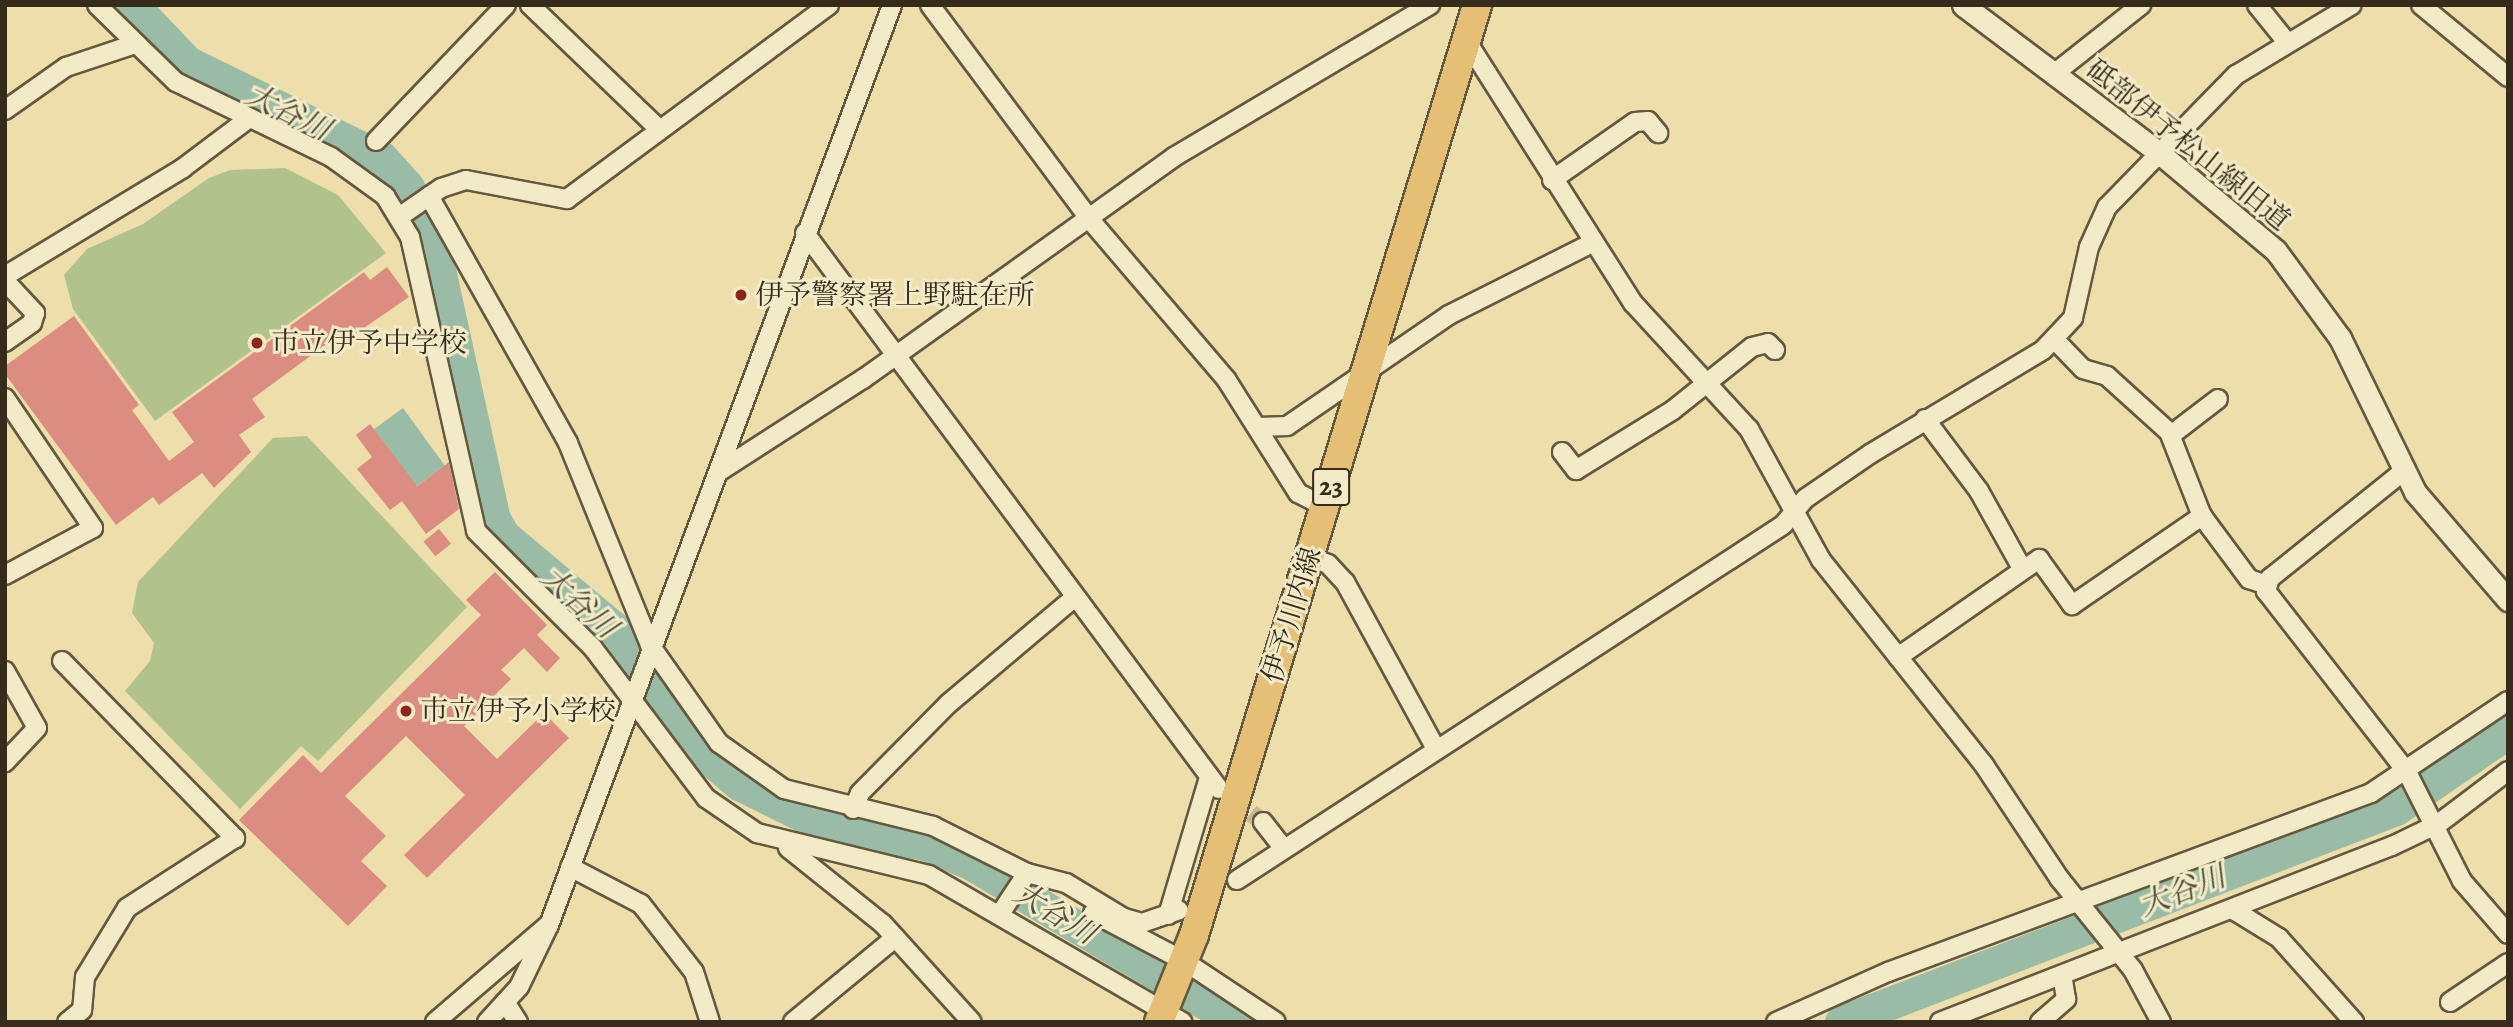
<!DOCTYPE html>
<html>
<head>
<meta charset="utf-8">
<style>
	body { margin:0 }
	#map { position:relative; width:2513px; height:1027px; overflow:hidden; background:#eddeab; font-family:Alegreya,"Noto Serif JP",serif }
	div>[style] { position:absolute }
	[style*='--x'] { left:calc(var(--x)*1px); top:calc(var(--y)*1px); width:calc(var(--w)*1px); rotate:calc(var(--a)*1deg) }
	.green>* { inset:0; background:#b2c28d }
	.water>* { inset:0; background:#9abca6; transform-origin:0 0 }
	.river>* { height:33px; margin:-16.5px; padding:0 16.5px; transform-origin:16.5px; border-radius:16.5px; background:#9abca6 }
	.building>* { inset:0; background:#dc8d81; transform-origin:0 0 }
	.minor-tunnel>* { height:18px; margin-top:-9px; transform-origin:0; background:repeating-linear-gradient(90deg,#c9ba8e 0 18px,transparent 0 27px) }
	.roads { filter:drop-shadow(2px 0 #645840) drop-shadow(-2px 0 #645840) drop-shadow(0 2px #645840) drop-shadow(0 -2px #645840) }
	.minor>* { height:18px; margin:-9px; padding:0 9px; transform-origin:9px; border-radius:9px; background:#f3eac8 }
	.tertiary>* { height:21px; margin:-10.5px; padding:0 10.5px; transform-origin:10.5px; border-radius:10.5px; background:#f3eac8 }
	.primary>* { height:28px; margin:-14px; padding:0 14px; transform-origin:14px; border-radius:14px; background:#e6bf76 }
	.dots>* { width:19px; height:19px; translate:-50% -50%; box-sizing:border-box; border:4px solid #f3eac8; border-radius:50% }
	span { translate:-50% -50%; white-space:nowrap; text-align:center; line-height:1.15; -webkit-text-stroke:6px #f3eac8; paint-order:stroke }
	.shield-label span { padding:2px 5px; background:#f3eac8; border:2px solid; border-radius:5px; -webkit-text-stroke-width:0 }
	.shield-label { font-size:26px; color:#372b1c; font-weight:700 }
	.street-label { font-size:28px; color:#372b1c }
	.poi-label { font-size:28px; color:#372b1c }
	.left { translate:0 -50%; text-align:left }
	.water-label { font-size:30px; color:#504f3e; font-style:italic }
	.frame { position:absolute; inset:0; border:7px solid #372b1c; pointer-events:none }
</style>
</head>
<body>
<div id="map">
	<div class="green">
		<i style="clip-path:polygon(285px 168px,338px 195px,386px 253px,155px 421px,73px 309px,64px 275px,87px 249px,143px 224px,209px 178px,230px 170px)"></i>
		<i style="clip-path:polygon(307px 436px,467px 607px,318px 761px,301px 746px,240px 809px,125px 691px,150px 661px,154px 643px,132px 613px,138px 582px,273px 438px)"></i>
	</div>
	<div class="water">
		<i style="left:403px;top:408px;width:71px;height:36px;rotate:54deg"></i>
	</div>
	<div class="river">
		<i style="--x:133;--y:5;--w:79;--a:46.5"></i>
		<i style="--x:187;--y:62;--w:217;--a:26.2"></i>
		<i style="--x:382;--y:158;--w:38;--a:48"></i>
		<i style="--x:407;--y:186;--w:44;--a:59.9"></i>
		<i style="--x:429;--y:224;--w:302;--a:77.6"></i>
		<i style="--x:494;--y:519;--w:20;--a:60"></i>
		<i style="--x:504;--y:536;--w:142;--a:39.9"></i>
		<i style="--x:613;--y:627;--w:158;--a:54.3"></i>
		<i style="--x:705;--y:755;--w:45;--a:40.5"></i>
		<i style="--x:739;--y:784;--w:95;--a:26.3"></i>
		<i style="--x:824;--y:826;--w:103;--a:10.1"></i>
		<i style="--x:925;--y:844;--w:49;--a:22.9"></i>
		<i style="--x:970;--y:863;--w:311;--a:30.8"></i>
		<i style="--x:1841;--y:1022;--w:594;--a:-21"></i>
		<i style="--x:2396;--y:809;--w:136;--a:-34.5"></i>
	</div>
	<div class="building">
		<i style="clip-path:polygon(387px 267px,409px 297px,348px 339px,343px 332px,252px 399px,265px 417px,239px 435px,251px 452px,214px 488px,202px 473px,159px 505px,153px 497px,116px 525px,5px 374px,5px 366px,74px 316px,139px 405px,132px 410px,169px 461px,194px 442px,172px 412px,364px 272px,370px 280px)"></i>
		<i style="clip-path:polygon(370px 424px,417px 486px,449px 462px,459px 509px,426px 534px,402px 501px,390px 510px,357px 469px,372px 457px,356px 435px)"></i>
		<i style="left:439px;top:529px;width:19px;height:20px;rotate:51deg"></i>
		<i style="clip-path:polygon(495px 572px,547px 625px,537px 635px,560px 658px,547px 672px,524px 648px,501px 670px,511px 679px,464px 726px,497px 759px,544px 713px,569px 738px,427px 878px,404px 855px,465px 795px,406px 736px,345px 796px,386px 836px,361px 861px,387px 886px,348px 926px,239px 820px,303px 755px,321px 773px,481px 615px,466px 600px)"></i>
	</div>
	<div class="minor-tunnel">
		<i style="--x:1229;--y:797;--w:42;--a:36.3"></i>
	</div>
	<div class="roads">
		<div class="minor">
			<i style="--x:97;--y:5;--w:110;--a:44.3"></i>
			<i style="--x:176;--y:82;--w:172;--a:25.8"></i>
			<i style="--x:331;--y:157;--w:67;--a:35.8"></i>
			<i style="--x:385;--y:196;--w:48;--a:58.6"></i>
			<i style="--x:410;--y:237;--w:301;--a:77.3"></i>
			<i style="--x:476;--y:531;--w:165;--a:45"></i>
			<i style="--x:593;--y:648;--w:188;--a:53"></i>
			<i style="--x:706;--y:798;--w:62;--a:34.5"></i>
			<i style="--x:757;--y:833;--w:177;--a:13.7"></i>
			<i style="--x:929;--y:875;--w:293;--a:30.1"></i>
			<i style="--x:530;--y:5;--w:180;--a:43.9"></i>
			<i style="--x:930;--y:5;--w:269;--a:53.3"></i>
			<i style="--x:1091;--y:221;--w:208;--a:49.5"></i>
			<i style="--x:1226;--y:379;--w:135;--a:57.7"></i>
			<i style="--x:1298;--y:493;--w:30;--a:27"></i>
			<i style="--x:2257;--y:5;--w:46;--a:51.1"></i>
			<i style="--x:2421;--y:5;--w:113;--a:39.6"></i>
			<i style="--x:1466;--y:40;--w:312;--a:57.6"></i>
			<i style="--x:1633;--y:303;--w:171;--a:47.4"></i>
			<i style="--x:1749;--y:429;--w:149;--a:61.2"></i>
			<i style="--x:1821;--y:560;--w:262;--a:51.5"></i>
			<i style="--x:1984;--y:765;--w:136;--a:56.4"></i>
			<i style="--x:2059;--y:878;--w:118;--a:51.2"></i>
			<i style="--x:2133;--y:970;--w:59;--a:61.7"></i>
			<i style="--x:2055;--y:73;--w:110;--a:-38.3"></i>
			<i style="--x:5;--y:110;--w:75;--a:-35.2"></i>
			<i style="--x:66;--y:67;--w:70;--a:-18.4"></i>
			<i style="--x:376;--y:141;--w:188;--a:-46.3"></i>
			<i style="--x:1552;--y:180;--w:101;--a:-34.9"></i>
			<i style="--x:1635;--y:122;--w:13;--a:-4"></i>
			<i style="--x:1648;--y:121;--w:16;--a:50"></i>
			<i style="--x:429;--y:196;--w:283;--a:60.6"></i>
			<i style="--x:568;--y:443;--w:218;--a:67.9"></i>
			<i style="--x:650;--y:645;--w:120;--a:54.9"></i>
			<i style="--x:719;--y:743;--w:80;--a:35.3"></i>
			<i style="--x:784;--y:789;--w:154;--a:13.9"></i>
			<i style="--x:933;--y:826;--w:105;--a:26.6"></i>
			<i style="--x:1027;--y:873;--w:40;--a:14.4"></i>
			<i style="--x:1066;--y:883;--w:68;--a:31.1"></i>
			<i style="--x:1124;--y:918;--w:19;--a:16"></i>
			<i style="--x:1142;--y:923;--w:39;--a:-19"></i>
			<i style="--x:399;--y:217;--w:51;--a:-34.6"></i>
			<i style="--x:441;--y:188;--w:26;--a:-18"></i>
			<i style="--x:466;--y:180;--w:103;--a:10.7"></i>
			<i style="--x:567;--y:199;--w:326;--a:-36.5"></i>
			<i style="--x:805;--y:233;--w:693;--a:53.33"></i>
			<i style="--x:5;--y:276;--w:208;--a:-31.2"></i>
			<i style="--x:183;--y:168;--w:81;--a:-37"></i>
			<i style="--x:5;--y:281;--w:44;--a:46.8"></i>
			<i style="--x:35;--y:313;--w:10;--a:107"></i>
			<i style="--x:32;--y:323;--w:33;--a:145"></i>
			<i style="--x:2055;--y:340;--w:40;--a:46"></i>
			<i style="--x:2083;--y:369;--w:25;--a:16"></i>
			<i style="--x:2107;--y:376;--w:84;--a:42.1"></i>
			<i style="--x:2169;--y:432;--w:90;--a:68.6"></i>
			<i style="--x:2202;--y:516;--w:79;--a:53.3"></i>
			<i style="--x:2249;--y:579;--w:18;--a:19"></i>
			<i style="--x:5;--y:398;--w:157;--a:55.9"></i>
			<i style="--x:93;--y:528;--w:100;--a:151.9"></i>
			<i style="--x:1925;--y:419;--w:90;--a:53.1"></i>
			<i style="--x:1979;--y:491;--w:90;--a:60.9"></i>
			<i style="--x:1258;--y:427;--w:29;--a:-2"></i>
			<i style="--x:1287;--y:426;--w:196;--a:-34.4"></i>
			<i style="--x:1449;--y:315;--w:160;--a:-26.7"></i>
			<i style="--x:2171;--y:435;--w:59;--a:-37.5"></i>
			<i style="--x:1562;--y:452;--w:23;--a:52"></i>
			<i style="--x:1576;--y:470;--w:114;--a:-31.7"></i>
			<i style="--x:1673;--y:410;--w:101;--a:-38.6"></i>
			<i style="--x:1752;--y:347;--w:16;--a:-14"></i>
			<i style="--x:1768;--y:343;--w:10;--a:45"></i>
			<i style="--x:2405;--y:470;--w:173;--a:141.3"></i>
			<i style="--x:2270;--y:578;--w:14;--a:107"></i>
			<i style="--x:2266;--y:591;--w:229;--a:52.1"></i>
			<i style="--x:2407;--y:772;--w:122;--a:63.2"></i>
			<i style="--x:2462;--y:881;--w:70;--a:49"></i>
			<i style="--x:720;--y:471;--w:170;--a:-32.8"></i>
			<i style="--x:863;--y:379;--w:382;--a:-35.5"></i>
			<i style="--x:1174;--y:157;--w:298;--a:-30.7"></i>
			<i style="--x:1310;--y:557;--w:19;--a:21"></i>
			<i style="--x:1328;--y:564;--w:25;--a:47"></i>
			<i style="--x:1345;--y:582;--w:188;--a:61.4"></i>
			<i style="--x:1898;--y:657;--w:172;--a:-34.8"></i>
			<i style="--x:2039;--y:559;--w:57;--a:54.3"></i>
			<i style="--x:2072;--y:605;--w:158;--a:-34.4"></i>
			<i style="--x:62;--y:661;--w:248;--a:45.7"></i>
			<i style="--x:235;--y:838;--w:129;--a:147.1"></i>
			<i style="--x:127;--y:908;--w:81;--a:121.3"></i>
			<i style="--x:85;--y:977;--w:33;--a:95"></i>
			<i style="--x:82;--y:1010;--w:19;--a:141"></i>
			<i style="--x:5;--y:671;--w:65;--a:60.7"></i>
			<i style="--x:37;--y:728;--w:47;--a:133.3"></i>
			<i style="--x:853;--y:809;--w:17;--a:-66"></i>
			<i style="--x:860;--y:793;--w:125;--a:-45.3"></i>
			<i style="--x:948;--y:704;--w:165;--a:-40.1"></i>
			<i style="--x:1263;--y:822;--w:33;--a:52"></i>
			<i style="--x:788;--y:848;--w:122;--a:38.7"></i>
			<i style="--x:883;--y:924;--w:132;--a:47.8"></i>
			<i style="--x:570;--y:867;--w:80;--a:27.5"></i>
			<i style="--x:641;--y:904;--w:86;--a:52.1"></i>
			<i style="--x:694;--y:972;--w:52;--a:72.3"></i>
			<i style="--x:1237;--y:880;--w:651;--a:-33.03"></i>
			<i style="--x:1783;--y:525;--w:35;--a:-50"></i>
			<i style="--x:1806;--y:498;--w:78;--a:-34.5"></i>
			<i style="--x:1870;--y:454;--w:202;--a:-31"></i>
			<i style="--x:2043;--y:350;--w:44;--a:-46.8"></i>
			<i style="--x:2073;--y:318;--w:73;--a:-77.3"></i>
			<i style="--x:2089;--y:247;--w:44;--a:-65.8"></i>
			<i style="--x:2107;--y:207;--w:185;--a:-45.7"></i>
			<i style="--x:2236;--y:75;--w:135;--a:-31.1"></i>
			<i style="--x:2232;--y:909;--w:55;--a:31.7"></i>
			<i style="--x:2279;--y:938;--w:113;--a:48.2"></i>
			<i style="--x:1093;--y:913;--w:103;--a:27.8"></i>
			<i style="--x:1184;--y:961;--w:110;--a:33.5"></i>
			<i style="--x:1000;--y:914;--w:49;--a:-56.6"></i>
			<i style="--x:1168;--y:915;--w:140;--a:-73.4"></i>
			<i style="--x:505;--y:1002;--w:24;--a:57"></i>
			<i style="--x:2450;--y:1002;--w:70;--a:-33.9"></i>
			<i style="--x:435;--y:1022;--w:148;--a:-40.6"></i>
			<i style="--x:487;--y:1022;--w:47;--a:-47.6"></i>
			<i style="--x:519;--y:987;--w:69;--a:-64.2"></i>
			<i style="--x:549;--y:925;--w:982;--a:-69.55"></i>
			<i style="--x:793;--y:1022;--w:132;--a:-39.5"></i>
			<i style="--x:1776;--y:1022;--w:123;--a:-24.1"></i>
			<i style="--x:1888;--y:972;--w:515;--a:-20.33"></i>
			<i style="--x:2371;--y:793;--w:165;--a:-33.9"></i>
			<i style="--x:1940;--y:1022;--w:485;--a:-21.3"></i>
			<i style="--x:2392;--y:846;--w:51;--a:-25.6"></i>
			<i style="--x:2438;--y:824;--w:88;--a:-37.1"></i>
			<i style="--x:2040;--y:1022;--w:35;--a:-41"></i>
			<i style="--x:2066;--y:999;--w:24;--a:-99"></i>
		</div>
		<div class="tertiary">
			<i style="--x:1963;--y:5;--w:243;--a:37"></i>
			<i style="--x:2157;--y:151;--w:155;--a:40"></i>
			<i style="--x:2276;--y:251;--w:108;--a:53.7"></i>
			<i style="--x:2340;--y:338;--w:171;--a:64"></i>
			<i style="--x:2415;--y:492;--w:143;--a:49.3"></i>
		</div>
		<div class="primary">
			<i style="--x:1159;--y:1022;--w:94;--a:-68.1"></i>
			<i style="--x:1194;--y:935;--w:972;--a:-73.07"></i>
		</div>
	</div>
	<div class="dots">
		<i style="left:741px;top:295px;background:#8f2418"></i>
		<i style="left:257px;top:343px;background:#8f2418"></i>
		<i style="left:406px;top:711px;background:#8f2418"></i>
	</div>
	<div class="shield-label">
		<span style="left:1331px;top:487px">23</span>
	</div>
	<div class="street-label">
		<span style="left:2188px;top:145px;rotate:39deg">砥部伊予松山線旧道</span>
		<span style="left:1292px;top:615px;rotate:-73deg">伊予川内線</span>
	</div>
	<div class="poi-label">
		<span class="left" style="left:755px;top:295px">伊予警察署上野駐在所</span>
		<span class="left" style="left:271px;top:343px">市立伊予中学校</span>
		<span class="left" style="left:420px;top:711px">市立伊予小学校</span>
	</div>
	<div class="water-label">
		<span style="left:288px;top:112px;rotate:26deg">大谷川</span>
		<span style="left:579px;top:602px;rotate:42deg">大谷川</span>
		<span style="left:2182px;top:891px;rotate:-21deg">大谷川</span>
		<span style="left:1055px;top:913px;rotate:31deg">大谷川</span>
	</div>
	<div class="frame"></div>
</div>
</body>
</html>
